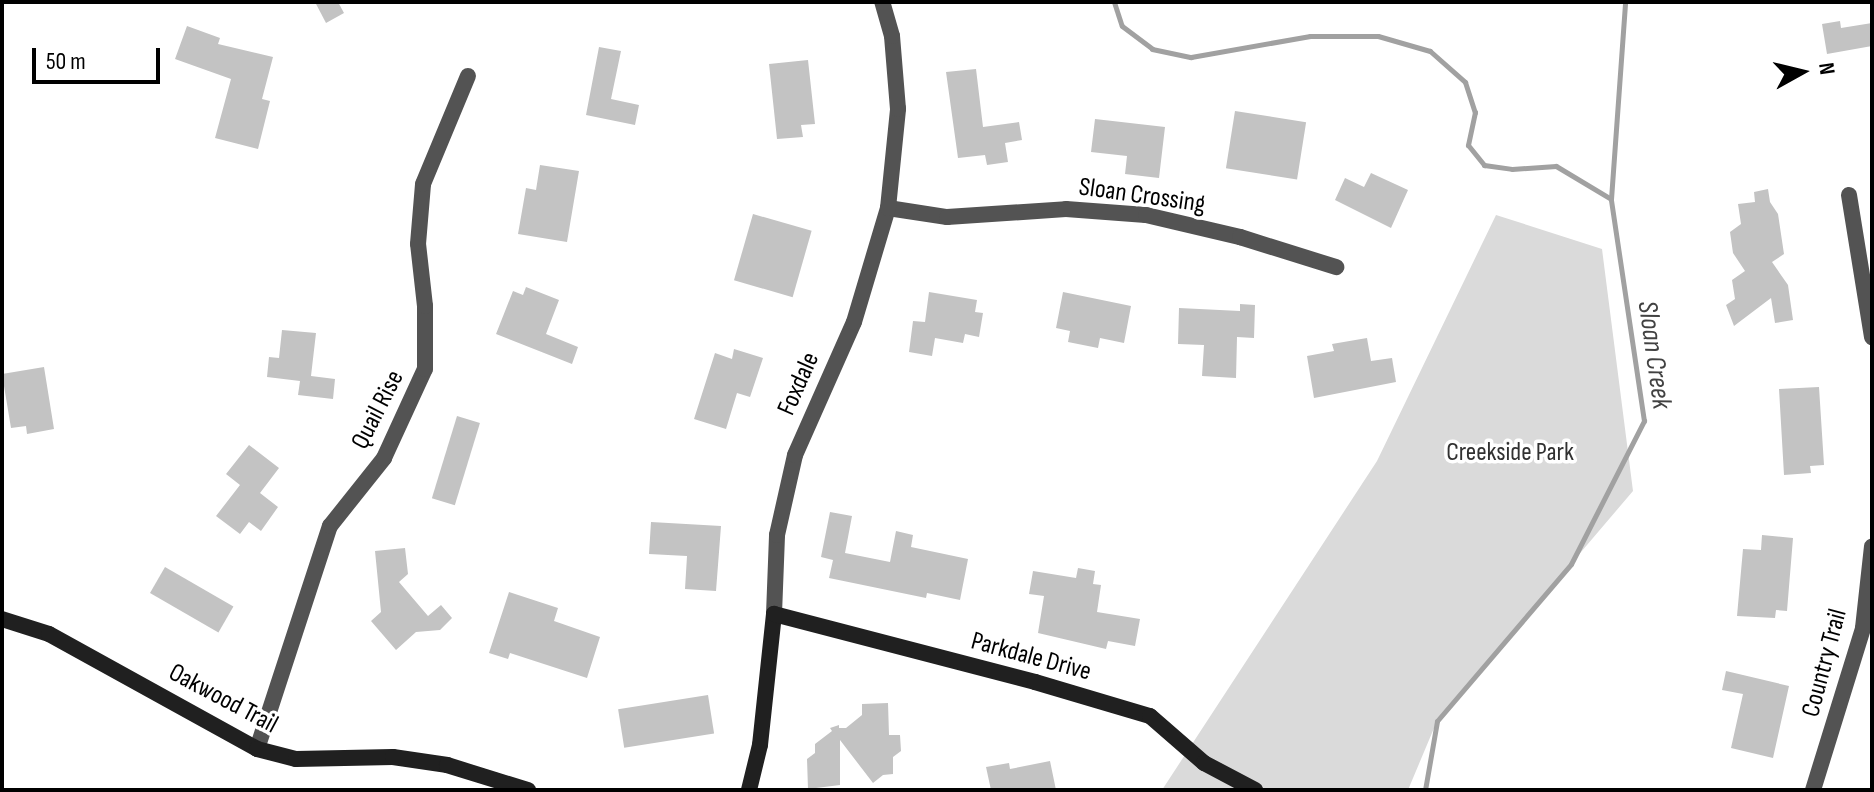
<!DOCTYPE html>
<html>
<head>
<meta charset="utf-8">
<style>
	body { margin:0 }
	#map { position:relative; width:1874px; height:792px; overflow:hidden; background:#fff; font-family:"Sofia Sans Condensed",sans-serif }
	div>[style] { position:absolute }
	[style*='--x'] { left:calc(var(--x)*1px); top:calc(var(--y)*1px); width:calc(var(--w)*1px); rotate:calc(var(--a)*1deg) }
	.green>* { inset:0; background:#dadada }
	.stream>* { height:5px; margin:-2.5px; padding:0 2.5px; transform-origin:2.5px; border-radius:2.5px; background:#a1a1a1 }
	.building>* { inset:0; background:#c3c3c3; transform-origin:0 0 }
	.street>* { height:16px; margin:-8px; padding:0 8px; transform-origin:8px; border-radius:8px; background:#535353 }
	.secondary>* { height:16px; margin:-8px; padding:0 8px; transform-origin:8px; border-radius:8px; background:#202020 }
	span { translate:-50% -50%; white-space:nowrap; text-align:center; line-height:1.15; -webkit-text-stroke:7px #fff; paint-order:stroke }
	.street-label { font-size:26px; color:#000 }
	.park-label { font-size:26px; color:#313131 }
	.water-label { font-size:28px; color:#424242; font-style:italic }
	.frame { position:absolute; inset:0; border:4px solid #000; pointer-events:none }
	.north { position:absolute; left:1762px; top:32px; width:80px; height:80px; -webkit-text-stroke:6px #fff; paint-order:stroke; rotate:82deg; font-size:22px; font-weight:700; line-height:32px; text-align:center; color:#000 }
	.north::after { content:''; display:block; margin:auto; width:28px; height:36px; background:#000; clip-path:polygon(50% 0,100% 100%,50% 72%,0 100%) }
	.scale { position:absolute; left:32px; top:48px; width:128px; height:36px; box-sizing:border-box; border:4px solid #000; border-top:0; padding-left:10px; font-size:24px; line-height:28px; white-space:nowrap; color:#000; -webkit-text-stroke:6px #fff; paint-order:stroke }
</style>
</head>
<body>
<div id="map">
	<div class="green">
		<i style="clip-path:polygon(1496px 215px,1602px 249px,1633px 491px,1437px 721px,1408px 790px,1162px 790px,1377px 461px)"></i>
	</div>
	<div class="stream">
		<i style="--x:1114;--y:2;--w:25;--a:72"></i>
		<i style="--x:1122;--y:26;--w:38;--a:37"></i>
		<i style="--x:1152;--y:49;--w:40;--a:12"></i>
		<i style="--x:1191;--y:57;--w:121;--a:-10"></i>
		<i style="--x:1310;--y:36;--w:68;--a:0"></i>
		<i style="--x:1378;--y:36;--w:54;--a:16.1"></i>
		<i style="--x:1430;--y:51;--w:47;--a:41.5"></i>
		<i style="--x:1465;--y:82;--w:32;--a:72"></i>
		<i style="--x:1475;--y:112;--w:34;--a:102"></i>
		<i style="--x:1468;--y:145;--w:26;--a:51"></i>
		<i style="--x:1484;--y:165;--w:28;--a:8"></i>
		<i style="--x:1512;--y:169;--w:44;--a:-3.9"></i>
		<i style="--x:1556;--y:166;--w:64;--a:31"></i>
		<i style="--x:1425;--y:790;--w:70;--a:-80.1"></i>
		<i style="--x:1437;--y:721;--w:206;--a:-49.5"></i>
		<i style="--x:1571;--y:564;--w:161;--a:-63"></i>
		<i style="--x:1644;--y:421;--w:224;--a:-98.5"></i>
		<i style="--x:1611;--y:199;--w:197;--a:-85.9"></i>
	</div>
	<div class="building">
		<i style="clip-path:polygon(315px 2px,338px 2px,344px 13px,326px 23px)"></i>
		<i style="clip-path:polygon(1840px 21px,1841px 28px,1872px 23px,1872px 46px,1827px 54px,1822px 24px)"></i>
		<i style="clip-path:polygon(187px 26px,220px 38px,218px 44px,273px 57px,262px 99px,270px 101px,258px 149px,215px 138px,231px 79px,175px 59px)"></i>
		<i style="clip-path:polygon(599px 47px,621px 51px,611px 99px,639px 105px,635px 125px,586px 115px)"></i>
		<i style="clip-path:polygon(808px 60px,815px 124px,801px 125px,803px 137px,777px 139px,769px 64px)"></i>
		<i style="clip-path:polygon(976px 69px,983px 127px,1019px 122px,1022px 140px,1005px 143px,1008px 162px,987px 165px,985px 155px,958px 158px,946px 72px)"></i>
		<i style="left:1235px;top:111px;width:72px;height:58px;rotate:9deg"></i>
		<i style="clip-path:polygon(1095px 119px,1165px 127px,1159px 178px,1125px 174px,1127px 156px,1091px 152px)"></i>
		<i style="clip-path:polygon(540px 165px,579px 171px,567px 242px,518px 234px,526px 188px,536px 190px)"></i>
		<i style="clip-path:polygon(1371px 173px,1408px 190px,1391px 228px,1335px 200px,1345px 178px,1364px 187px)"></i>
		<i style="clip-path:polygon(1768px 189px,1770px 202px,1778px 214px,1784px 254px,1772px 262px,1788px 285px,1793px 320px,1775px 323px,1771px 298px,1734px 326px,1726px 305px,1735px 299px,1732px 280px,1745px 271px,1733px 253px,1730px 232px,1741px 224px,1738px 204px,1755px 202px,1754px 192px)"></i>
		<i style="left:753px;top:214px;width:61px;height:69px;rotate:16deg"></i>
		<i style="clip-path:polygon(526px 287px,559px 300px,546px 334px,578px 347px,572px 364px,496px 334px,513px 291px,523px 295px)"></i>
		<i style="clip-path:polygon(929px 292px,977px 300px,975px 312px,983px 313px,979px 337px,965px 334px,963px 343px,935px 338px,932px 356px,909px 352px,913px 321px,925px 322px)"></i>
		<i style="clip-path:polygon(1063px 292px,1131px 306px,1124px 343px,1100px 338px,1098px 348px,1068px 342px,1070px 331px,1056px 328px)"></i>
		<i style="clip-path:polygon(1240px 304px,1255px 305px,1254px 338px,1237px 337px,1236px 378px,1202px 376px,1204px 345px,1178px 344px,1179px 308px,1240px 311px)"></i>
		<i style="clip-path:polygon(282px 330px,316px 333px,311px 376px,335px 379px,333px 399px,298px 395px,300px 381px,267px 377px,269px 357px,279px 358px)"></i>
		<i style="clip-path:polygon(1367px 338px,1371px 361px,1392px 358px,1396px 382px,1314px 398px,1307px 356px,1334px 351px,1332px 344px)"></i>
		<i style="clip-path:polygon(734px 349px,763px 358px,750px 397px,737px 393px,726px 429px,694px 419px,715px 353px,732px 359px)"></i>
		<i style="clip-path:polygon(44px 367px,54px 429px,27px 434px,26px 426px,11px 428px,2px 374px)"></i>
		<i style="clip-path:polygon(1819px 387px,1824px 465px,1810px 466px,1811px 473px,1784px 475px,1779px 389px)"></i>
		<i style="left:457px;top:416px;width:24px;height:86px;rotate:17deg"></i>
		<i style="clip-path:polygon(249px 445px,279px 468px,260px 493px,278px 507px,261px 531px,249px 522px,240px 534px,216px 516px,240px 485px,226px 474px)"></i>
		<i style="clip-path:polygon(830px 512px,852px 516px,845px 553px,890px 562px,896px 531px,913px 535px,911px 547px,968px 559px,960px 600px,927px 593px,926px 598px,829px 578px,833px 560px,821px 557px)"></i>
		<i style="clip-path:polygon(651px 522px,721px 526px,716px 591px,685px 589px,687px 556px,649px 554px)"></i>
		<i style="clip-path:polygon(1762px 535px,1793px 538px,1787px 611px,1776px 610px,1775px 618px,1737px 616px,1743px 549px,1761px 550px)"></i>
		<i style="clip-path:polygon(405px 548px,408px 574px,399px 582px,428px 616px,441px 605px,452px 618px,440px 630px,416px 632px,396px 650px,371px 621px,381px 612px,375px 551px)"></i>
		<i style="left:165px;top:567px;width:79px;height:30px;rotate:30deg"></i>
		<i style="clip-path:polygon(1078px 568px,1095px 571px,1093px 584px,1101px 585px,1097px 612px,1140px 619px,1135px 646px,1108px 641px,1106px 649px,1038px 633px,1044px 596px,1029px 594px,1033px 571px,1076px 578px)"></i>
		<i style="clip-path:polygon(509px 592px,558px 608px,554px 621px,600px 637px,587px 678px,510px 653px,508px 659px,489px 653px)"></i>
		<i style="clip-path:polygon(1726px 671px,1789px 686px,1773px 758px,1731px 748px,1743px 694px,1722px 690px)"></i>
		<i style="left:708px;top:695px;width:39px;height:91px;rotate:81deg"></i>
		<i style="clip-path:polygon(888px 703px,889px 735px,900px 735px,901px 751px,893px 757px,893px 774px,883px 775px,873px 783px,840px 740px,840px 785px,808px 789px,807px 759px,815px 753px,815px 744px,832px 731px,830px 728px,839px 725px,839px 728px,846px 728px,862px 715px,862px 704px)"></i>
		<i style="clip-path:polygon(1050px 761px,1056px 790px,991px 790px,986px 767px,1009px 763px,1010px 769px)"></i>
	</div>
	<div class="street">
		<i style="--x:1849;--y:195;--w:144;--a:80.8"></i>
		<i style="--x:888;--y:208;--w:60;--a:8.7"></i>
		<i style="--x:947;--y:217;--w:119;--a:-3.8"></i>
		<i style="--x:1066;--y:209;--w:80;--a:4.3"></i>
		<i style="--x:1146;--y:215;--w:97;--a:13.2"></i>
		<i style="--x:1240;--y:237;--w:101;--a:17.4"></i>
		<i style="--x:774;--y:614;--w:79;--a:-87.8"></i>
		<i style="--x:777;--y:535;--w:82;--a:-77.3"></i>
		<i style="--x:795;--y:455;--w:145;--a:-66.1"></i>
		<i style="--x:854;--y:322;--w:119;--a:-73.4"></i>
		<i style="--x:888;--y:208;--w:100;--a:-84.2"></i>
		<i style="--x:898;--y:109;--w:73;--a:-94.7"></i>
		<i style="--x:892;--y:36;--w:35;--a:-106"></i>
		<i style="--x:257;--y:749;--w:235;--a:-71.9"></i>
		<i style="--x:330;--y:526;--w:87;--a:-51.5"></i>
		<i style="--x:384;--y:458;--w:98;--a:-65.3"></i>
		<i style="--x:425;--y:369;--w:63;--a:-90"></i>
		<i style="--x:425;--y:306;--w:62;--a:-96.4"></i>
		<i style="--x:418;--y:244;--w:60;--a:-85.2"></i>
		<i style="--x:423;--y:184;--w:117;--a:-67.4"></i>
		<i style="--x:1813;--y:790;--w:170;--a:-72.8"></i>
		<i style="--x:1863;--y:628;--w:82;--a:-83.7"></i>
	</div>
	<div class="secondary">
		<i style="--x:2;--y:619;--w:49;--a:17.7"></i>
		<i style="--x:49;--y:634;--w:238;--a:28.9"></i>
		<i style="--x:257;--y:749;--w:40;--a:14.4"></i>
		<i style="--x:296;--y:759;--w:97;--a:-1.2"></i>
		<i style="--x:393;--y:757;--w:55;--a:8.4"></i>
		<i style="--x:447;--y:765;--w:85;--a:17.2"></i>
		<i style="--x:749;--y:790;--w:46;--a:-76.3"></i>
		<i style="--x:760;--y:745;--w:132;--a:-83.9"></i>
		<i style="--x:774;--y:614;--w:270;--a:14.6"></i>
		<i style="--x:1035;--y:682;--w:120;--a:16.5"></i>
		<i style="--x:1150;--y:716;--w:72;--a:41"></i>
		<i style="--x:1204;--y:763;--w:58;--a:27.9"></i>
	</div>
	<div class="street-label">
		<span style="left:1142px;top:196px;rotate:8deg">Sloan Crossing</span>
		<span style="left:799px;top:384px;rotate:-66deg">Foxdale</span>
		<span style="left:378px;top:410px;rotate:-63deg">Quail Rise</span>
		<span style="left:1031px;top:657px;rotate:15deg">Parkdale Drive</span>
		<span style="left:1825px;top:663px;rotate:-75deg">Country Trail</span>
		<span style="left:223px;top:699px;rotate:28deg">Oakwood Trail</span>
	</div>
	<div class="park-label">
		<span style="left:1510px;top:453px">Creekside Park</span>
	</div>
	<div class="water-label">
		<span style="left:1654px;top:355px;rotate:82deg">Sloan Creek</span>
	</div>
	<div class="frame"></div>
	<div class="north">N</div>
	<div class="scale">50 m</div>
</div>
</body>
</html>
